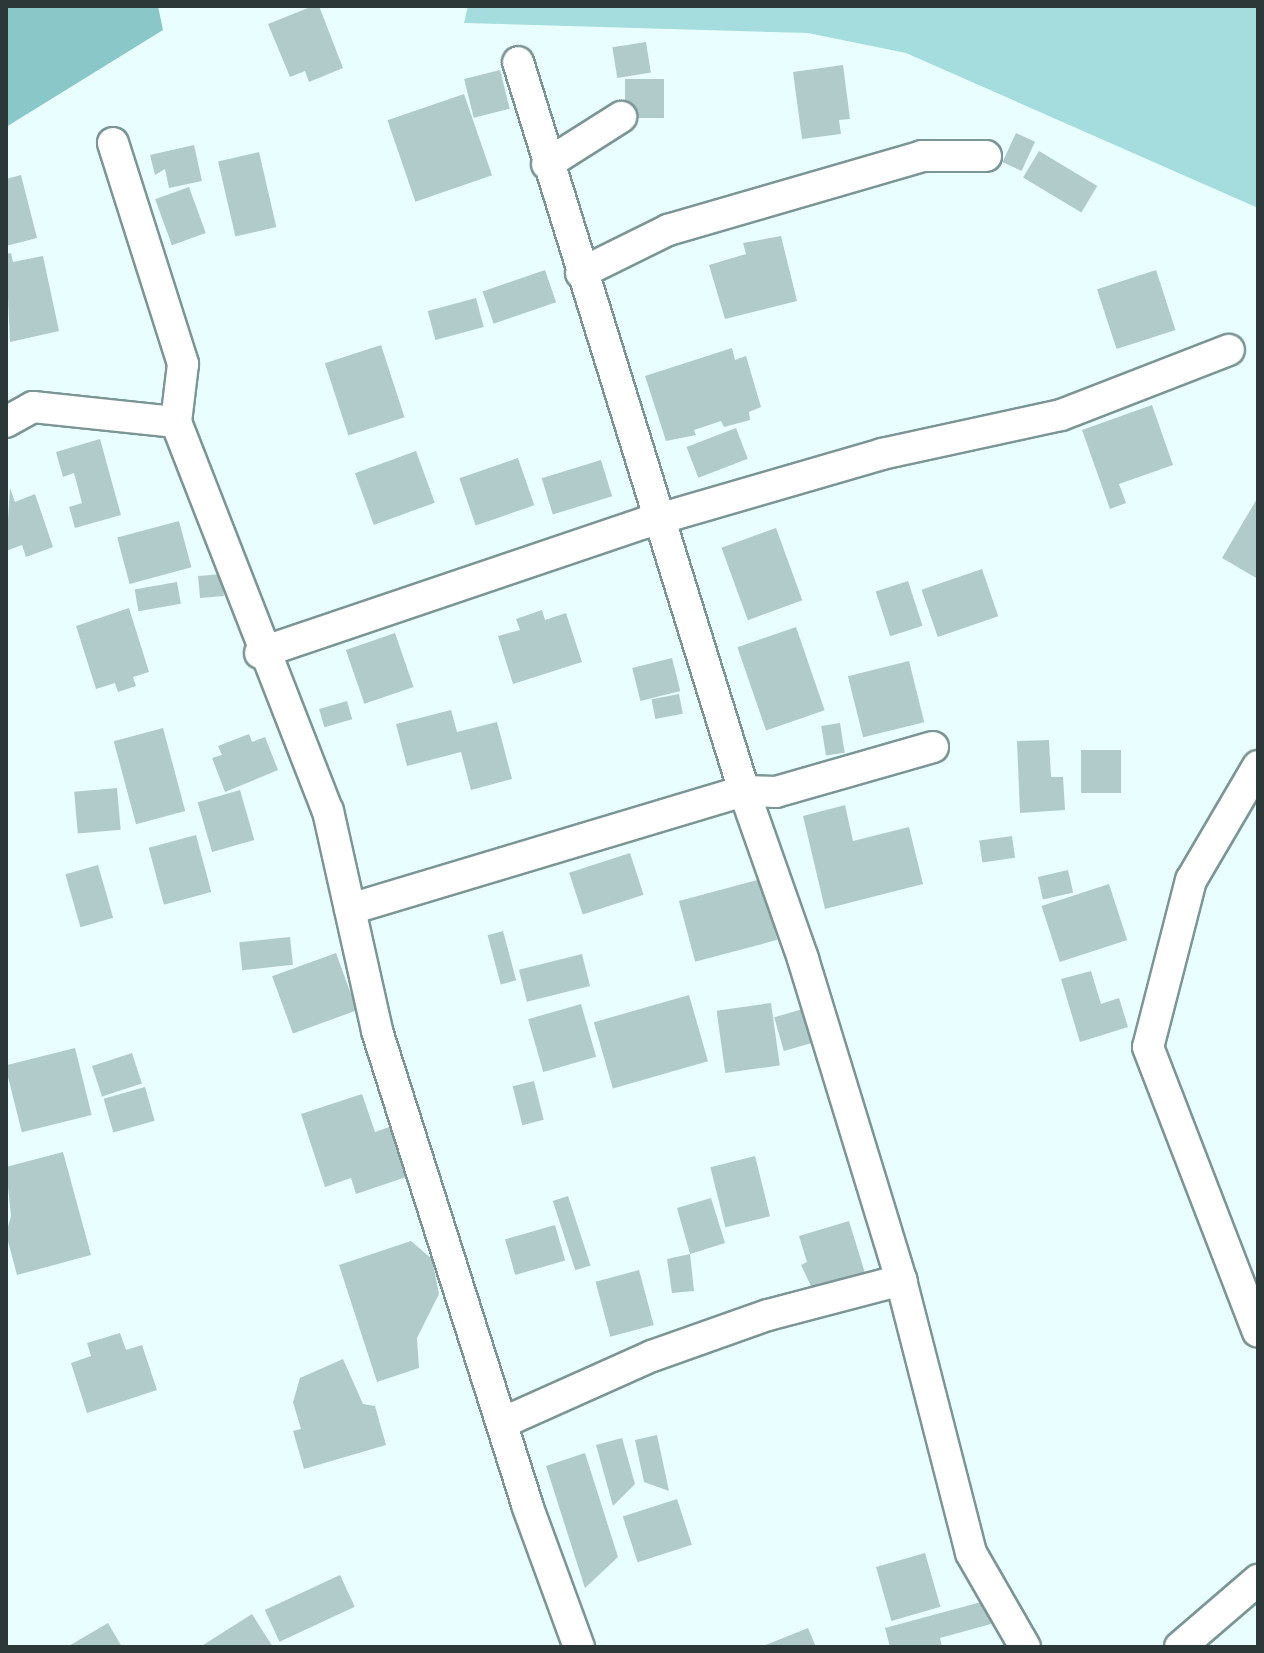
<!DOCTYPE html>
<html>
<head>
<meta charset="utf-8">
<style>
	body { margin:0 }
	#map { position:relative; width:1264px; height:1653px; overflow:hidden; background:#e9fefe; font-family:"DM Sans",sans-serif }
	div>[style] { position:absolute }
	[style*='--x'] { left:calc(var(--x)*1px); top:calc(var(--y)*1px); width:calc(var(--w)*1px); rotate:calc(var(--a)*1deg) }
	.green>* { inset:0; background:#a5dcdd }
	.forest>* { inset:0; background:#8ac7c8 }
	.building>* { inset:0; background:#b1cbcb; transform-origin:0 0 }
	.roads { filter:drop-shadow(2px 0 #7c9595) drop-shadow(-2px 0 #7c9595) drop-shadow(0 2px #7c9595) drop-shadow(0 -2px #7c9595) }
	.street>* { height:30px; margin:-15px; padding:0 15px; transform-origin:15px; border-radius:15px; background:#fff }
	span { translate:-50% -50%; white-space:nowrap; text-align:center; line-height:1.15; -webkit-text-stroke:6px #fff; paint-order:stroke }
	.frame { position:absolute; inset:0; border:8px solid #2c3737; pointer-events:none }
</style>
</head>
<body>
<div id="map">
	<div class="green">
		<i style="clip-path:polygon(468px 6px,1258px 6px,1258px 208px,906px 53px,808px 33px,464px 23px)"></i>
	</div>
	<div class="forest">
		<i style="clip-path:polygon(6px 6px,158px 6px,163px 30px,6px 127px)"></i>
	</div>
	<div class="building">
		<i style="clip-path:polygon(313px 6px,319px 6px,343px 68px,309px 82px,305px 71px,290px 77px,268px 24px)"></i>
		<i style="left:646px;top:42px;width:31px;height:34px;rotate:81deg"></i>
		<i style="clip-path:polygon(843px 65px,850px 119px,839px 120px,841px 134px,802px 139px,793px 72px)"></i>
		<i style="left:500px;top:70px;width:40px;height:37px;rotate:76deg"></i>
		<i style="left:625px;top:79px;width:39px;height:39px"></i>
		<i style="left:464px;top:94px;width:86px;height:81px;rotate:71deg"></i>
		<i style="left:1016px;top:133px;width:21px;height:32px;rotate:25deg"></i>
		<i style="clip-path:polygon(194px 145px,202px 181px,169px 188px,165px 169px,155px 175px,150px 155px)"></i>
		<i style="left:1039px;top:151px;width:68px;height:31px;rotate:31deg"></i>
		<i style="left:259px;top:152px;width:77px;height:42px;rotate:77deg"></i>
		<i style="clip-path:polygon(21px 175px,37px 238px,6px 246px,6px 179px)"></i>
		<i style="left:189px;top:187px;width:49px;height:36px;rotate:70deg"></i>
		<i style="clip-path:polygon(781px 236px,797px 301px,725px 319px,709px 265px,746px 254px,743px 243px)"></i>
		<i style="clip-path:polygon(11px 253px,13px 262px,43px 256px,59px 331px,10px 342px,6px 254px)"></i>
		<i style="left:545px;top:270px;width:34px;height:66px;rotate:71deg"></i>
		<i style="left:1156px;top:270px;width:63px;height:62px;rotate:72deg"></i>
		<i style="left:476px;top:298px;width:30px;height:50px;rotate:75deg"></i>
		<i style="left:381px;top:345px;width:76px;height:59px;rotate:72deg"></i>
		<i style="clip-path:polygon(732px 348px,735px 360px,746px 356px,761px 407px,749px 412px,750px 420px,724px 427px,721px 421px,694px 430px,696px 435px,666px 441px,645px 376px)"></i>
		<i style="clip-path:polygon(1152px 405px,1173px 465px,1119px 484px,1126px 503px,1110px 509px,1082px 430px)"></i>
		<i style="left:736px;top:428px;width:33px;height:53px;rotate:69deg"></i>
		<i style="clip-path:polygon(100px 439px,121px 515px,75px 528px,69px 507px,82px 503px,74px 473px,63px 477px,56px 452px)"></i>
		<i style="left:416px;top:451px;width:55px;height:65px;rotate:70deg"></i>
		<i style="left:518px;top:458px;width:50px;height:62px;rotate:71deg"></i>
		<i style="left:601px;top:460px;width:38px;height:62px;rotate:73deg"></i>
		<i style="clip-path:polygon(10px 488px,15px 502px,35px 494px,53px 547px,26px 557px,22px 545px,6px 551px)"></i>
		<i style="clip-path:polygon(1258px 497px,1258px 579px,1222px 558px)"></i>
		<i style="left:179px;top:521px;width:48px;height:64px;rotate:75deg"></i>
		<i style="left:776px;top:528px;width:77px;height:58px;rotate:70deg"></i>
		<i style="left:982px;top:569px;width:50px;height:64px;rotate:71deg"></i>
		<i style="left:222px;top:574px;width:22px;height:24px;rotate:85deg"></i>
		<i style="left:908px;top:581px;width:47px;height:34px;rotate:72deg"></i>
		<i style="left:177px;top:582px;width:22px;height:43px;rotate:80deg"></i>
		<i style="clip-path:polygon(129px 608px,149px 672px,133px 677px,136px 686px,118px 692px,115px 683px,96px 689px,76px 626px)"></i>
		<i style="clip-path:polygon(542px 610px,545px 620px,566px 613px,582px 662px,513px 684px,498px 636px,520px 630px,516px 619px)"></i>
		<i style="left:796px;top:627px;width:88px;height:62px;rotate:71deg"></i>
		<i style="left:395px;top:633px;width:57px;height:52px;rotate:71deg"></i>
		<i style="left:672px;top:658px;width:34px;height:41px;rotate:76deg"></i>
		<i style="left:909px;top:661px;width:63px;height:63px;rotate:76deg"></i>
		<i style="left:679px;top:694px;width:20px;height:28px;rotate:79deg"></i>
		<i style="left:347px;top:701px;width:19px;height:29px;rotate:74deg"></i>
		<i style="clip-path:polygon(451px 710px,457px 732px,497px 722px,512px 779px,471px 790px,461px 752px,407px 766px,396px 724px)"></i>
		<i style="left:840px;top:723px;width:30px;height:19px;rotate:81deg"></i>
		<i style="left:163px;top:728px;width:86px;height:51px;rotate:75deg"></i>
		<i style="clip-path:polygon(249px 734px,252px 742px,265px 737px,278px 770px,225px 792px,212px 758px,222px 755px,218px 746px)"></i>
		<i style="clip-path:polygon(1049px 740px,1051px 777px,1063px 777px,1065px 810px,1020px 813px,1017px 741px)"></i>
		<i style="left:1081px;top:750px;width:40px;height:43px"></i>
		<i style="left:117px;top:788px;width:42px;height:43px;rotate:85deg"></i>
		<i style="left:240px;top:790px;width:52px;height:44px;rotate:74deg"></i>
		<i style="clip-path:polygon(845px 805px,853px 841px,909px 827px,923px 884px,825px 909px,803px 816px)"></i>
		<i style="left:196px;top:835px;width:59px;height:49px;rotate:75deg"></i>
		<i style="left:1012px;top:836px;width:22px;height:33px;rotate:82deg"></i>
		<i style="left:630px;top:853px;width:44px;height:64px;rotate:72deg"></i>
		<i style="left:98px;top:865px;width:55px;height:34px;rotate:74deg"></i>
		<i style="left:1068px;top:870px;width:23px;height:31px;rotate:77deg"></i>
		<i style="left:761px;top:879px;width:63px;height:85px;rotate:75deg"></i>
		<i style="left:1109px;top:884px;width:59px;height:71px;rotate:72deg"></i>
		<i style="left:503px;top:931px;width:51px;height:16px;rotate:75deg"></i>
		<i style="left:290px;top:937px;width:28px;height:51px;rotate:84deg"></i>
		<i style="left:336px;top:953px;width:61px;height:68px;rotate:70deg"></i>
		<i style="left:582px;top:954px;width:33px;height:65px;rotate:76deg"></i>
		<i style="clip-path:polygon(1091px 971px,1101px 1004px,1119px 998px,1128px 1027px,1080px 1042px,1061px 979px)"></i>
		<i style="left:689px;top:995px;width:69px;height:99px;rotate:74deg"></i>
		<i style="left:771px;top:1003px;width:63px;height:55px;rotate:82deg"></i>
		<i style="left:581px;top:1004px;width:55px;height:55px;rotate:74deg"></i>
		<i style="left:803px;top:1009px;width:35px;height:30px;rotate:74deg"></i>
		<i style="left:75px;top:1048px;width:69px;height:72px;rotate:76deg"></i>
		<i style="left:132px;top:1053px;width:32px;height:42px;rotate:72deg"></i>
		<i style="left:534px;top:1081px;width:40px;height:22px;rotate:76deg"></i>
		<i style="left:145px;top:1087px;width:35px;height:43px;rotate:74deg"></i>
		<i style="clip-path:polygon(362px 1094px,375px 1132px,392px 1126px,409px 1176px,356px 1194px,351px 1178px,325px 1187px,301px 1114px)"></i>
		<i style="clip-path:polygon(63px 1152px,91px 1255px,17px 1275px,6px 1234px,11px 1216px,6px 1167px)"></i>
		<i style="left:755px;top:1156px;width:62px;height:46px;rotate:76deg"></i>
		<i style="left:568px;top:1196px;width:73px;height:16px;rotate:72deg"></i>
		<i style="clip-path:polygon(711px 1198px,725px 1243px,690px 1254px,694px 1291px,672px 1293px,667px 1259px,690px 1254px,677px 1208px)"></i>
		<i style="clip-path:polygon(849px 1221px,869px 1286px,817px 1299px,801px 1265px,807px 1262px,799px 1236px)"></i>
		<i style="left:555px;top:1225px;width:37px;height:52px;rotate:74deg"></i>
		<i style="clip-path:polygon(411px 1241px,432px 1259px,439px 1294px,417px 1338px,419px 1368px,377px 1382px,339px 1265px)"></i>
		<i style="left:639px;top:1270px;width:57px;height:45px;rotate:75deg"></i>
		<i style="clip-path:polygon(120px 1333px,126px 1350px,142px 1345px,157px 1390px,87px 1413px,71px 1363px,91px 1356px,87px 1343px)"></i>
		<i style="clip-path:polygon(343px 1359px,363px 1404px,375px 1406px,386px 1445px,304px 1469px,293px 1431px,301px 1429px,293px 1402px,300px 1378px)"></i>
		<i style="clip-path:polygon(657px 1435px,669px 1491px,644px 1482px,635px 1440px)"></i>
		<i style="clip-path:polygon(622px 1438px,635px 1484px,613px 1506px,596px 1445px)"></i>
		<i style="clip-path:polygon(585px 1453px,618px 1557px,585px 1588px,546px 1466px)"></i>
		<i style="left:677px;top:1499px;width:48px;height:57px;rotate:72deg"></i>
		<i style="left:925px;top:1553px;width:56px;height:51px;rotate:74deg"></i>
		<i style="left:340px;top:1575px;width:35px;height:83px;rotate:65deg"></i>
		<i style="clip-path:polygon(985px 1601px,991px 1624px,940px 1638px,942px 1647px,890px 1647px,885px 1628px)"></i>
		<i style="clip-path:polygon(252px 1614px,273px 1647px,200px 1647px)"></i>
		<i style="clip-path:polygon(108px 1623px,122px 1647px,67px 1647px)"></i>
		<i style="clip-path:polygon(808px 1628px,816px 1647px,761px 1647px)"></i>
	</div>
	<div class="roads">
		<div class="street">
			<i style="--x:113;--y:143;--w:232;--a:72.4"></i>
			<i style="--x:183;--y:364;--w:58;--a:96.9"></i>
			<i style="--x:176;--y:422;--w:418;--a:68.7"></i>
			<i style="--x:328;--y:811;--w:225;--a:77.4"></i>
			<i style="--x:377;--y:1031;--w:497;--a:72.4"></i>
			<i style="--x:527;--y:1505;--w:151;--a:69.9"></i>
			<i style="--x:547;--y:164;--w:88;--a:-32.4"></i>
			<i style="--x:581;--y:273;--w:97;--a:-26.3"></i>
			<i style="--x:668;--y:230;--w:265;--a:-16.2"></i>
			<i style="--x:922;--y:156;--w:64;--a:0"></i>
			<i style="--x:6;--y:422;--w:31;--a:-29"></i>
			<i style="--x:33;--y:407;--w:144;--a:6"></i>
			<i style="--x:260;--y:653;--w:406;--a:-18.7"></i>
			<i style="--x:645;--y:523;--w:247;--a:-16.2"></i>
			<i style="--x:882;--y:454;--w:183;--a:-12.3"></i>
			<i style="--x:1061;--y:415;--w:180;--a:-21.2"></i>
			<i style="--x:933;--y:747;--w:163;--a:164"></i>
			<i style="--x:776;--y:792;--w:32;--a:-178"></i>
			<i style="--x:744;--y:791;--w:178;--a:70.6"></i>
			<i style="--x:803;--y:959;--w:336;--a:73"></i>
			<i style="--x:901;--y:1280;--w:282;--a:75.6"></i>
			<i style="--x:971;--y:1553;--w:108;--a:60.1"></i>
			<i style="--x:1258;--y:766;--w:132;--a:120.4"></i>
			<i style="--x:1191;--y:880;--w:172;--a:104.4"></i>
			<i style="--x:1148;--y:1047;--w:305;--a:68.9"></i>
			<i style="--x:350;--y:909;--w:411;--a:-16.7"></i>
			<i style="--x:744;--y:791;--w:763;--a:-107.22"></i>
			<i style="--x:502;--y:1423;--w:164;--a:-24.1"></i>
			<i style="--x:652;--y:1356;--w:123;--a:-19.5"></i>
			<i style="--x:768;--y:1315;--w:138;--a:-14.7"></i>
			<i style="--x:1180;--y:1647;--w:103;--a:-40.7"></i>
		</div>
	</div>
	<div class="frame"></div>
</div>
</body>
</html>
